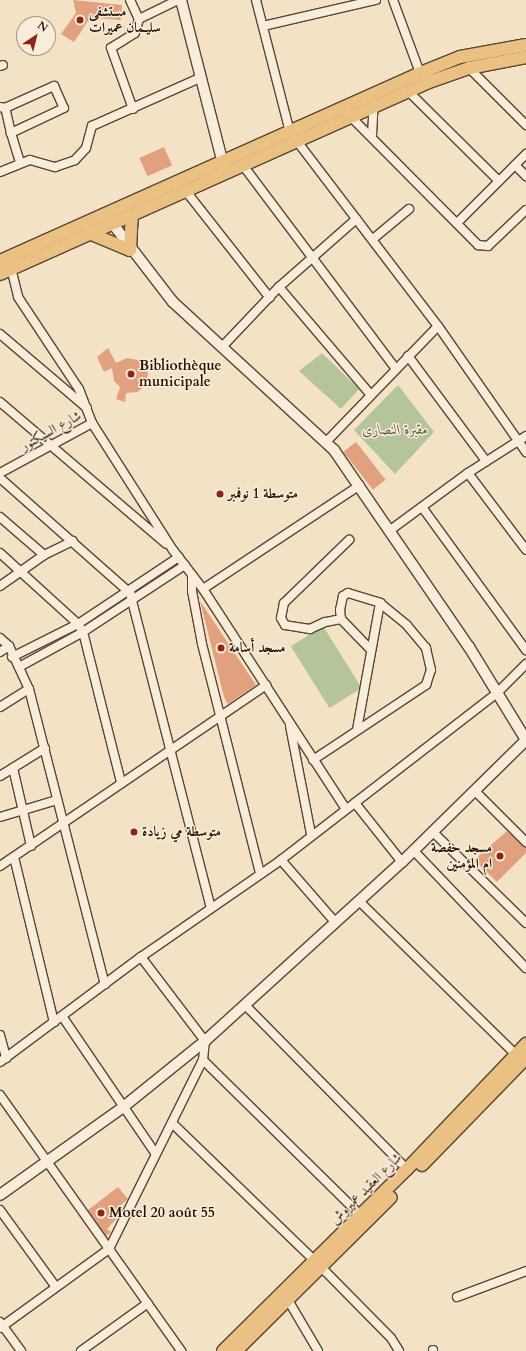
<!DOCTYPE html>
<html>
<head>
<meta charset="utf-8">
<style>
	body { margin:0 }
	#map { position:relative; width:526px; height:1351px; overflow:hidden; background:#f4e2c6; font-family:Cardo,Amiri,serif }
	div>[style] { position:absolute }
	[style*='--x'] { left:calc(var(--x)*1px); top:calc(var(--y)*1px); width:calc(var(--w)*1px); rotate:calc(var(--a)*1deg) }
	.green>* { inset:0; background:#b5c499; transform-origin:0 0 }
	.building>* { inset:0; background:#e2a17e; transform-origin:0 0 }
	.roads { filter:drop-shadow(1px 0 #594632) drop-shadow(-1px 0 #594632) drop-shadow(0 1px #594632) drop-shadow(0 -1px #594632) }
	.minor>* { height:8px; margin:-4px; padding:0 4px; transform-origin:4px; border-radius:4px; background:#f8ecda }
	.tertiary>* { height:10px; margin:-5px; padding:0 5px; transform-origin:5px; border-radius:5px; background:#f8ecda }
	.primary>* { height:12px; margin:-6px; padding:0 6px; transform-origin:6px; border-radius:6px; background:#eac183 }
	.dots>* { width:11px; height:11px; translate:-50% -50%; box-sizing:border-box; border:2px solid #f8ecda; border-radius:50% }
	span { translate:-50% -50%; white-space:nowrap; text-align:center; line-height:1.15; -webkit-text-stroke:3px #f8ecda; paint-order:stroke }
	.poi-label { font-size:14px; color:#251200; font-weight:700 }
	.left { translate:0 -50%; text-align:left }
	.right { translate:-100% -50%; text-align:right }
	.park-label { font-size:14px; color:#575036; font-style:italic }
	.street-label { font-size:14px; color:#251200 }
	.north { position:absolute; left:16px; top:16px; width:40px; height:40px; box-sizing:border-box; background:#f8ecda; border:1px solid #a49583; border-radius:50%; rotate:35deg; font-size:11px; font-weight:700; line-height:16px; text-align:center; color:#251200 }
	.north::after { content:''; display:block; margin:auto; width:14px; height:18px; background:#8f2418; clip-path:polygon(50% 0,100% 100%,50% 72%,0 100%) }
</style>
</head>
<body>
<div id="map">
	<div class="green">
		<i style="clip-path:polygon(322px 353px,359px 389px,341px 409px,299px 371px)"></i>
		<i style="clip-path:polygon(398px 385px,434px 432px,395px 474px,354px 430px)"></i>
		<i style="left:323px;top:626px;width:73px;height:38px;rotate:58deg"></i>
	</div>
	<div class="building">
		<i style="clip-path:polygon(73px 0,122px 5px,121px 20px,96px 18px,88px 21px,74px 42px,61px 34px,76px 13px)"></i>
		<i style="left:164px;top:147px;width:20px;height:27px;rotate:66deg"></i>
		<i style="clip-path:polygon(108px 348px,116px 363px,127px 358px,138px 360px,148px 373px,146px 384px,138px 392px,126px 393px,125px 402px,116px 399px,120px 387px,114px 381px,112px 368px,104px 372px,97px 357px)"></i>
		<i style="left:356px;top:442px;width:48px;height:16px;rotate:52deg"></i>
		<i style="clip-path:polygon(200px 601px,256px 685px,228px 704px,224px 697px)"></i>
		<i style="clip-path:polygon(507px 831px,526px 847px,526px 853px,497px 882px,474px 860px)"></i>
		<i style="clip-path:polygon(118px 1187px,128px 1199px,115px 1210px,120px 1215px,107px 1229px,111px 1232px,106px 1236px,88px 1210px)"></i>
	</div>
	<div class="roads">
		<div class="minor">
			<i style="--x:130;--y:0;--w:21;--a:65"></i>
			<i style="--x:139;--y:19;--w:43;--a:-26"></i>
			<i style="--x:256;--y:0;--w:136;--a:75.6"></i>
			<i style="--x:290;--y:132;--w:244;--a:52.7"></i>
			<i style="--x:438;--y:326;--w:154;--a:55.1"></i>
			<i style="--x:393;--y:0;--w:78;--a:69.7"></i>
			<i style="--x:263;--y:26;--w:116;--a:-13"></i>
			<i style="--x:0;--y:66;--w:3;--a:-18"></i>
			<i style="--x:469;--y:68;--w:81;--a:45"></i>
			<i style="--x:408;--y:91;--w:128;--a:44.7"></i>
			<i style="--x:0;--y:107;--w:5;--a:11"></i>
			<i style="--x:5;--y:108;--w:54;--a:-24.2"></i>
			<i style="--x:54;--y:86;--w:24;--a:66"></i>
			<i style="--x:64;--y:108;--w:59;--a:154.7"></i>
			<i style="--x:11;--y:133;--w:26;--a:-103"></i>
			<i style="--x:133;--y:109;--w:65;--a:-109.8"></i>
			<i style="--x:111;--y:48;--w:28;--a:-32"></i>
			<i style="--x:135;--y:33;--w:15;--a:-74"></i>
			<i style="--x:348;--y:114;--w:185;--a:45.2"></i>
			<i style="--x:478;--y:245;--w:10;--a:6"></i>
			<i style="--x:488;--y:246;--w:52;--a:-43.5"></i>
			<i style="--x:11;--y:133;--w:31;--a:73"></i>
			<i style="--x:372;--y:136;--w:33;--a:-87"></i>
			<i style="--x:242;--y:164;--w:255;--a:53.1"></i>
			<i style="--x:515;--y:165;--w:16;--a:45"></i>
			<i style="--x:0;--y:172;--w:32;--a:-22"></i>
			<i style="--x:30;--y:160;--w:26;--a:16"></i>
			<i style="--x:55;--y:167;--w:21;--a:-19"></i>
			<i style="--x:75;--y:160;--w:16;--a:-47"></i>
			<i style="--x:86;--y:148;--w:23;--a:-75"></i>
			<i style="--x:92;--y:126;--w:118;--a:-24"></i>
			<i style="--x:185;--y:190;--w:137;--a:51.8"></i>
			<i style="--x:457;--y:223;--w:98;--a:-45"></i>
			<i style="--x:373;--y:239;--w:47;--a:-39.8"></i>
			<i style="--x:10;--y:264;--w:34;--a:76"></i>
			<i style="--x:18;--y:297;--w:110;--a:56.5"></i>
			<i style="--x:79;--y:389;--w:36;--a:69"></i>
			<i style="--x:92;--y:423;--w:151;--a:57.5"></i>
			<i style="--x:173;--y:550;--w:49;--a:52.4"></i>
			<i style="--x:203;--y:589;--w:262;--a:57"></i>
			<i style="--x:279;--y:287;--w:140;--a:49.6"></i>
			<i style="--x:0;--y:334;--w:114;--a:40.4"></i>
			<i style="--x:222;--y:347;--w:83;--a:-46.5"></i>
			<i style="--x:279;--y:287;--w:103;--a:-41.4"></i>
			<i style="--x:408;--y:356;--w:131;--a:53.4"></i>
			<i style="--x:0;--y:402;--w:218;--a:40.5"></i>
			<i style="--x:326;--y:442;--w:161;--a:-46"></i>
			<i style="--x:0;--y:473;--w:105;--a:-28.5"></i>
			<i style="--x:468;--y:473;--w:96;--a:53"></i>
			<i style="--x:0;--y:478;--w:174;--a:41.5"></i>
			<i style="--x:130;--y:593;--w:325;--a:75.6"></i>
			<i style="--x:422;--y:507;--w:177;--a:54"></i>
			<i style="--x:0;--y:517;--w:58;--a:40.8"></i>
			<i style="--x:389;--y:531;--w:98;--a:-36.3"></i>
			<i style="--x:468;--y:473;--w:69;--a:-32.5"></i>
			<i style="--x:0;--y:553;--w:105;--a:42.3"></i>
			<i style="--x:78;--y:624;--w:9;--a:58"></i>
			<i style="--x:83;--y:632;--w:155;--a:75.8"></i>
			<i style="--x:192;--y:575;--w:16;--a:90"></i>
			<i style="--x:192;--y:591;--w:54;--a:79.3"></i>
			<i style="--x:202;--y:644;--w:237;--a:75.8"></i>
			<i style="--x:0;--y:586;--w:54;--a:-35.2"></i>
			<i style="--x:44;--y:555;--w:32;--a:-26"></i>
			<i style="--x:203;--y:589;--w:188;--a:-33.5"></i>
			<i style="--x:341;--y:619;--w:16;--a:169"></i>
			<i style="--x:325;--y:622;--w:17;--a:155"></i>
			<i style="--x:310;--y:629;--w:25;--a:-171"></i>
			<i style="--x:285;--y:625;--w:8;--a:-120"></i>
			<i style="--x:281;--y:618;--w:15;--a:-79"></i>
			<i style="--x:284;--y:603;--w:91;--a:-44.1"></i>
			<i style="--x:0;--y:638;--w:12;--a:42"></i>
			<i style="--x:9;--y:646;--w:47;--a:65.1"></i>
			<i style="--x:29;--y:689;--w:305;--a:75.6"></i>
			<i style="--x:371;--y:650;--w:43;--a:-134.1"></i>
			<i style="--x:341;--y:619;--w:9;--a:-96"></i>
			<i style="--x:340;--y:610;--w:14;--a:-78"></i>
			<i style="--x:343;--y:596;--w:6;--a:-31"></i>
			<i style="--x:348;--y:593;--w:34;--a:17"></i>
			<i style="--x:0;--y:652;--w:11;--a:-34"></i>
			<i style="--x:12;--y:657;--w:74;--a:-26.6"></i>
			<i style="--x:78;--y:624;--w:121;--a:-33.6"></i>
			<i style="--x:19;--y:667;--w:73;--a:-28.7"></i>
			<i style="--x:83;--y:632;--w:122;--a:-33.3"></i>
			<i style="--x:0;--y:707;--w:34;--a:-32"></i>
			<i style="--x:290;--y:726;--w:110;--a:79"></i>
			<i style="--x:313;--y:760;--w:136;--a:-33.6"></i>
			<i style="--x:426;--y:685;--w:16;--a:-72"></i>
			<i style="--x:431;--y:670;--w:23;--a:-103"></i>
			<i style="--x:426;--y:648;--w:30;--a:-130"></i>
			<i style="--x:407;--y:625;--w:35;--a:-141"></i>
			<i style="--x:380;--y:603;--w:128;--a:100.3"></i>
			<i style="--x:13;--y:768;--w:80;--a:77"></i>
			<i style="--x:0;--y:776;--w:53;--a:-31.9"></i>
			<i style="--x:474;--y:790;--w:74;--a:45"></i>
			<i style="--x:355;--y:803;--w:75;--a:51.5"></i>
			<i style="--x:0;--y:817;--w:59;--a:-16.6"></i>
			<i style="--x:433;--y:832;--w:130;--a:44.4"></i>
			<i style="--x:414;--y:851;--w:162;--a:46.3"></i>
			<i style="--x:14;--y:857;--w:170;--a:76.4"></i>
			<i style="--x:281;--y:860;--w:82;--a:48.9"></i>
			<i style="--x:0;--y:866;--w:322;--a:-34.2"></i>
			<i style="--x:359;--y:901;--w:220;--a:44.4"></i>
			<i style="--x:141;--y:957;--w:106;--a:52.7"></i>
			<i style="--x:205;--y:1041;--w:19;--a:96"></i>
			<i style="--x:203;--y:1060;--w:222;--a:44.6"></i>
			<i style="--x:246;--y:1006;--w:229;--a:45.4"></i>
			<i style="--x:62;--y:1016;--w:166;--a:55.8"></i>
			<i style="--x:0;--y:1035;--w:24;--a:75"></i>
			<i style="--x:0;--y:1062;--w:176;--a:-36.7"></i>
			<i style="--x:141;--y:957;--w:170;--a:-34.7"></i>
			<i style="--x:281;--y:860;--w:273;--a:-37.7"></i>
			<i style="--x:497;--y:693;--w:41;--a:-45"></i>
			<i style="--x:0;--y:1095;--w:314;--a:54.7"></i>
			<i style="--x:172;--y:1123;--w:209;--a:44"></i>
			<i style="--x:322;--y:1268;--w:98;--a:45.4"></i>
			<i style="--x:391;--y:1338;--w:15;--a:58"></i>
			<i style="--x:0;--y:1210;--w:95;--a:54"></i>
			<i style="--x:457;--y:1297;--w:74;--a:-20.6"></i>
			<i style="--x:288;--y:1300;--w:59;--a:59.5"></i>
			<i style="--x:0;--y:1322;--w:36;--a:54"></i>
			<i style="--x:0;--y:1328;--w:135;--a:-35.9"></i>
			<i style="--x:109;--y:1249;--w:211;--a:-63.6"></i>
			<i style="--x:81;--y:1351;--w:82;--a:-35.6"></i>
			<i style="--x:433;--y:1351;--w:1;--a:-90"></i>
		</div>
		<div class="tertiary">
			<i style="--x:181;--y:0;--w:173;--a:75.6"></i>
			<i style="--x:109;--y:219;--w:105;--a:52.4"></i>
			<i style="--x:173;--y:302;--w:219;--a:42.6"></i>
			<i style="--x:334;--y:450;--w:239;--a:55.6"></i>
			<i style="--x:469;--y:647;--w:109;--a:58.5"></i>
			<i style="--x:0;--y:1195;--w:150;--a:-35.5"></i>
			<i style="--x:122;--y:1108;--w:107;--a:-38.9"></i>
			<i style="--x:205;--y:1041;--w:266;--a:-42.3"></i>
			<i style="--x:402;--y:862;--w:174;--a:-44.5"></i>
		</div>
		<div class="primary">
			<i style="--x:89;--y:233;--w:44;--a:22.5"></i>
			<i style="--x:130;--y:250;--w:34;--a:-87"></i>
			<i style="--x:0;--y:261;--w:460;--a:-24.1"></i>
			<i style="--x:420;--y:73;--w:43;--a:-21.8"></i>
			<i style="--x:460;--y:57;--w:67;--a:-10.3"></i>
			<i style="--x:0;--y:274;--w:467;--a:-24.1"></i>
			<i style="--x:426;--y:83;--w:46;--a:-19.2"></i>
			<i style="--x:469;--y:68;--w:58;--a:-10.9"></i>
			<i style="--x:422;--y:1165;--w:149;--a:-45.8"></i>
			<i style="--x:223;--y:1351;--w:259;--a:-44.7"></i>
			<i style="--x:407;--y:1169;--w:173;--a:-46.4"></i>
			<i style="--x:236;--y:1351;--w:218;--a:-44.8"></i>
		</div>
	</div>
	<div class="dots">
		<i style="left:80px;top:20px;background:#8f2418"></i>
		<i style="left:131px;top:374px;background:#8f2418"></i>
		<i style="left:220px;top:494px;background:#8f2418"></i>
		<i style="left:221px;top:648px;background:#8f2418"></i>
		<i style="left:134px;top:832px;background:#8f2418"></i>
		<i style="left:500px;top:856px;background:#8f2418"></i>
		<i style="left:101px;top:1213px;background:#8f2418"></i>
	</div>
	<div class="poi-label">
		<span class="left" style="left:89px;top:20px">مستشفى<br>سليـمان عميرات</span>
		<span class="left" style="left:139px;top:374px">Bibliothèque<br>municipale</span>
		<span class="left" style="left:228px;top:494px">متوسطة 1 نوفمبر</span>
		<span class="left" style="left:229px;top:648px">مسجد أسامة</span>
		<span class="left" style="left:142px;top:832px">متوسطة مي زيادة</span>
		<span class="right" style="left:492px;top:856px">مسجد حفصة<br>ام المؤمنين</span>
		<span class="left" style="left:109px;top:1213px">Motel 20 août 55</span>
	</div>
	<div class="park-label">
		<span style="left:395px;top:430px">مقبرة النصارى</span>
	</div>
	<div class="street-label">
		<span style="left:51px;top:431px;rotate:-29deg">شارع السيكتور</span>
		<span style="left:366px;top:1189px;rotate:-45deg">شارع العقيد عميروش</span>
	</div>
	<div class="north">N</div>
</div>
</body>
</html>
